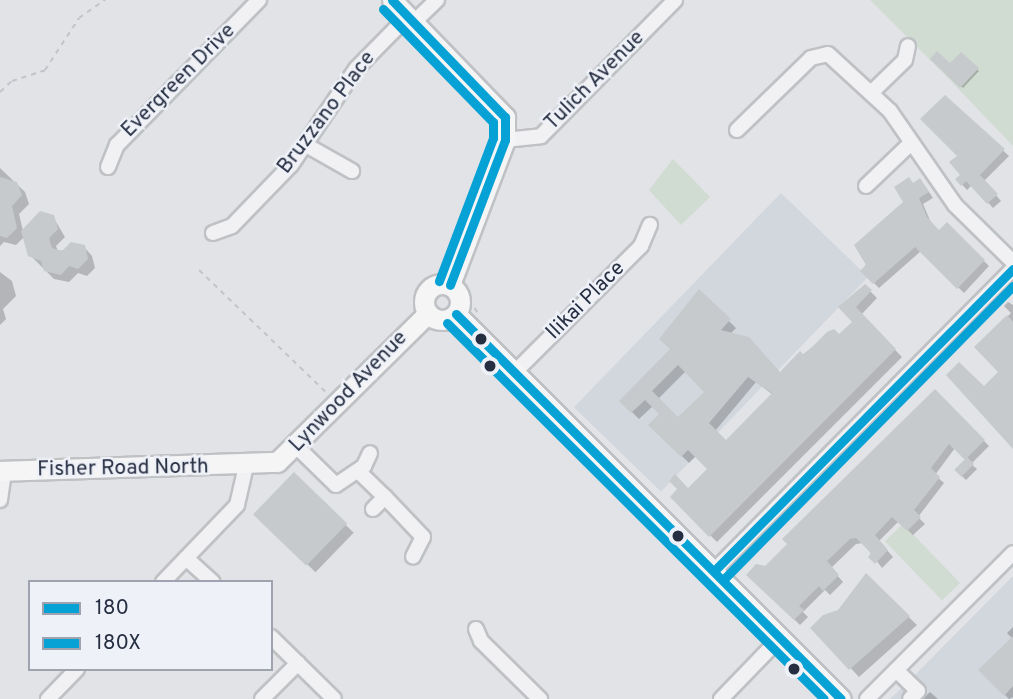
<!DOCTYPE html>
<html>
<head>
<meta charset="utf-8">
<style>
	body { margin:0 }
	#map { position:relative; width:1013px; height:699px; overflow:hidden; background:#e1e3e6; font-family:Overpass,sans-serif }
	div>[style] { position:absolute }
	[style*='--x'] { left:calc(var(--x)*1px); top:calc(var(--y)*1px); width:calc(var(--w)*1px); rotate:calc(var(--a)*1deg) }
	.built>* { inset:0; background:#d2d6dd; transform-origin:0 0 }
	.green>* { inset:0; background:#d0dbd1; transform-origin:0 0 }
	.shadow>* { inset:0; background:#0003; transform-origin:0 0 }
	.building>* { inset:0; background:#c7cacd; transform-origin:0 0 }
	.path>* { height:2px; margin-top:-1px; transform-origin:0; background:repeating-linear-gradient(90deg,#c2c4ca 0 5px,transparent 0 10px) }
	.roads { filter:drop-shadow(2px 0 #bfc1c4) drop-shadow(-2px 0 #bfc1c4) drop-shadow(0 2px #bfc1c4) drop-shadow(0 -2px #bfc1c4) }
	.minor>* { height:14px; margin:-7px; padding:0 7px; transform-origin:7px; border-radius:7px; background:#f1f1f3 }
	.major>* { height:19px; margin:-9.5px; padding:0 9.5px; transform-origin:9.5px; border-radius:9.5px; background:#f5f5f6 }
	.major>.ring { margin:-9.5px; padding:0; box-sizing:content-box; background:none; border:19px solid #f5f5f6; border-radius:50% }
	.bus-1>* { height:9px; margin:-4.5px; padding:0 4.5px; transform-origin:4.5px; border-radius:4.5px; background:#06a1d5 }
	.bus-2>* { height:9px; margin:-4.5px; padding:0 4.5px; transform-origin:4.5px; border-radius:4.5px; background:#06a1d5 }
	.dots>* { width:19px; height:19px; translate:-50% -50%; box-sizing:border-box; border:4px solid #eef1f7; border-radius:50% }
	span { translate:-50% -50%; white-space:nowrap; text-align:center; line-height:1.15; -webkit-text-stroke:5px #eef1f7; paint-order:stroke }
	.street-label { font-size:21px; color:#262e42 }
	.legend { position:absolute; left:28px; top:580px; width:245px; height:91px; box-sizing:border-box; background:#eef1f7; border:2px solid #9ea3af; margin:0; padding:9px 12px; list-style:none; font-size:21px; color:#262e42 }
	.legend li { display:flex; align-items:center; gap:14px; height:35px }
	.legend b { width:35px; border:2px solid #9ea3af }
</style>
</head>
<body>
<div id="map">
	<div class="built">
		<i style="left:781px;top:193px;width:121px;height:298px;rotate:44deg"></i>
		<i style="clip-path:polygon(1013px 576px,1013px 699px,890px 699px,913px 677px)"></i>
	</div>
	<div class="green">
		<i style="clip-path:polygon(870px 0,1013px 0,1013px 146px,950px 80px)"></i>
		<i style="clip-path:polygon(673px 159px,710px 197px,681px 225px,649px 190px)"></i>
		<i style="left:903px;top:524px;width:82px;height:25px;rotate:46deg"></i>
	</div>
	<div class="shadow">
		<i style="clip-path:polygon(961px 54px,979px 71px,963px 88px,932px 59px,950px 66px)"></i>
		<i style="clip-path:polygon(945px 97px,1009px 156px,984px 181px,1001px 201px,993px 208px,972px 185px,967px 190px,957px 179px,963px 175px)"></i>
		<i style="clip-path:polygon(0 168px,25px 192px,29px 204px,19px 214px,23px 231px,53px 217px,65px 237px,56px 246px,58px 251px,84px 247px,92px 256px,95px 268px,87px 276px,78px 273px,69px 282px,54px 279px,30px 255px,25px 236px,16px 245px,4px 242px,0 246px)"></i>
		<i style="clip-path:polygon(914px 184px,925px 186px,933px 198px,923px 204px,932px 225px,939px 232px,947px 224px,989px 266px,964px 293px,921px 251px,879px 288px,862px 271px)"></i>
		<i style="clip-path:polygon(0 272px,12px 281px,16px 296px,3px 309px,6px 319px,0 325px)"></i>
		<i style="clip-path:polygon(evenodd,865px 286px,877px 298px,861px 315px,902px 357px,717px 542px,672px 497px,689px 491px,709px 469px,696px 456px,689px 463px,650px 425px,661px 414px,653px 406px,639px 419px,621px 401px,672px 349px,699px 292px,736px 328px,730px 334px,780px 374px,828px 334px,839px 337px,855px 322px,840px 307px,865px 286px,686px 371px,706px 392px,678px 420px,658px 399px,686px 371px,865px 286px,756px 382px,773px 395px,726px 443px,715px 431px,756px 382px)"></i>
		<i style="clip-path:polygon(1008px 302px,1013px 305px,1013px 446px,984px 388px,1000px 372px,977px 347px,1011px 313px,1004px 306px)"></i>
		<i style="clip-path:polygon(935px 392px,989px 446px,971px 464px,977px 469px,966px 480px,956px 470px,967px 460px,955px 448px,935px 475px,944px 483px,918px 517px,925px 524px,913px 535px,899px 521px,879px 541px,893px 557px,882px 568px,863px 543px,856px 544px,831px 568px,843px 582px,830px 595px,825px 590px,803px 612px,808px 617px,800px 625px,748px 575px,765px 568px)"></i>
		<i style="left:294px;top:475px;width:83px;height:55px;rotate:44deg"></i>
		<i style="clip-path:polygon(866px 576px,917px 625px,859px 677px,813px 628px,839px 611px)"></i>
		<i style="clip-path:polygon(1013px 627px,1013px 697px,1009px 699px,981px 670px,1013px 639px,1007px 633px)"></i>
		<i style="clip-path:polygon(930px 692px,938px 699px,923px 699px)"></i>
	</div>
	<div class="building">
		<i style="clip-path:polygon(937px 51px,950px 63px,961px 52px,979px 68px,960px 88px,930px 59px)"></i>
		<i style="clip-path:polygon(945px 95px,1005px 149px,980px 175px,998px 194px,987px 204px,966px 181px,961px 186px,955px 179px,960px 175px,949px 162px,957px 156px,920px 119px)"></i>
		<i style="clip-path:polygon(0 177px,17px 182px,22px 195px,12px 206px,17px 228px,7px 238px,0 236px)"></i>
		<i style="clip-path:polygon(909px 177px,913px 183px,920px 178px,929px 192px,919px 198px,927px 217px,939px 230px,947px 222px,985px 260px,957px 289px,915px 247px,873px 284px,860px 271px,866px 265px,854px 245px,903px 202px,894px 187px)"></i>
		<i style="clip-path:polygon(40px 211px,54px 215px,58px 229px,49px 238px,52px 248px,62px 251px,71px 242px,85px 245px,88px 259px,78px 269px,69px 266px,61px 275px,44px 271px,41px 261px,28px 256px,21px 231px)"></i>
		<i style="clip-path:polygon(evenodd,865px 284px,872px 290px,856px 307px,896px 349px,709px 537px,670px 497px,677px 489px,669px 481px,675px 474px,688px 488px,707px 469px,688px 450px,681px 457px,648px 425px,659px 414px,645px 400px,631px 413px,619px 401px,670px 349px,659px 339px,699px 289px,731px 319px,721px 330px,749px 337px,780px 372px,800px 351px,804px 355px,827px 332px,834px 329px,839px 334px,852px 322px,838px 307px,865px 284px,678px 365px,704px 392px,678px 417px,652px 391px,678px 365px,865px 284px,748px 377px,772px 393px,726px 440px,709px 423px,748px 377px)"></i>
		<i style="clip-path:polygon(1007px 315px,1013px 322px,1013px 449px,946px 375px,959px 362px,984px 386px,998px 372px,974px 347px)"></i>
		<i style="clip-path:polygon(935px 389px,985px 440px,965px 460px,949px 444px,931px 468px,940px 477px,914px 510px,921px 517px,907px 531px,892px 517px,875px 535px,888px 550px,875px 564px,868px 557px,871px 553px,856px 538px,850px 539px,827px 561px,839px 575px,823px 591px,819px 586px,799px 606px,804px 610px,794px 620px,746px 575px,756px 564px,765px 566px,787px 544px,782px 539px)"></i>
		<i style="left:967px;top:457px;width:10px;height:18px;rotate:45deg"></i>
		<i style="left:294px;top:472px;width:74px;height:59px;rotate:44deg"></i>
		<i style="clip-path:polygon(866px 573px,910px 616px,849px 670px,810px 628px,823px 615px,838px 610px)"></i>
		<i style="clip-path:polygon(1013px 636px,1013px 686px,1004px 696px,978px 670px)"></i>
	</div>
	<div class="path">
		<i style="--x:0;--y:92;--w:16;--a:-43"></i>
		<i style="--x:12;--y:81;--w:35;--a:-18"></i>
		<i style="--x:45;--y:70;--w:62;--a:-56.8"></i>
		<i style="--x:79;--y:18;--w:32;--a:-35"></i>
		<i style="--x:199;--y:270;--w:178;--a:43.9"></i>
		<i style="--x:464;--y:291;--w:25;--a:58"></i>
		<i style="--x:416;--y:303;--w:14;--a:-69"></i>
		<i style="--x:421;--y:290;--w:18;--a:-38"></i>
	</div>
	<div class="roads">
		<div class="minor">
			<i style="--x:414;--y:22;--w:32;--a:-44"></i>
			<i style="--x:871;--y:93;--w:47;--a:-44.1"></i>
			<i style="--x:905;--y:60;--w:14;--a:-78"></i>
			<i style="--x:737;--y:130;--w:103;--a:-44.2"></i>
			<i style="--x:811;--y:58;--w:17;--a:-13"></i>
			<i style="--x:828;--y:54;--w:84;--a:42.6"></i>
			<i style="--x:890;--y:111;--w:114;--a:55.3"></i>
			<i style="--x:955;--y:205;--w:81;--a:44.5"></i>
			<i style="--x:505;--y:140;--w:36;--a:-6"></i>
			<i style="--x:541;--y:136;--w:191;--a:-45.4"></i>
			<i style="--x:306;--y:145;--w:53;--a:29.5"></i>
			<i style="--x:108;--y:167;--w:24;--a:-68"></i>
			<i style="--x:117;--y:145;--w:203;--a:-45.6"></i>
			<i style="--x:866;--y:186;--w:61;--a:-43.7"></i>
			<i style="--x:213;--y:233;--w:20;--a:-20"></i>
			<i style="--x:232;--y:226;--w:85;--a:-46"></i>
			<i style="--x:291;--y:165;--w:116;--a:-55.9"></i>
			<i style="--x:356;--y:69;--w:74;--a:-45.5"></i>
			<i style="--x:515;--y:372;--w:178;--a:-45"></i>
			<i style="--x:641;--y:246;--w:23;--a:-67"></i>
			<i style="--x:297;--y:447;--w:54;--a:44.3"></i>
			<i style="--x:336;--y:485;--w:34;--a:-34"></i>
			<i style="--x:364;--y:466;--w:14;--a:-65"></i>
			<i style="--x:358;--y:471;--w:37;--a:44"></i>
			<i style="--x:385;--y:497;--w:17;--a:135"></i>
			<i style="--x:385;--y:497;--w:55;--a:46.5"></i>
			<i style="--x:423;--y:537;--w:22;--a:117"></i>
			<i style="--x:0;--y:500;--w:29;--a:-82"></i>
			<i style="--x:186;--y:558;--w:36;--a:42"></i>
			<i style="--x:714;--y:571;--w:425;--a:-45.3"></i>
			<i style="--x:163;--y:582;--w:107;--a:-46.1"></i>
			<i style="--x:237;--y:505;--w:39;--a:-77"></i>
			<i style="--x:476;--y:629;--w:13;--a:67"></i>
			<i style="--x:481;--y:641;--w:83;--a:44.5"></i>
			<i style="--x:271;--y:637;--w:88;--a:44.5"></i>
			<i style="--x:896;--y:670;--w:30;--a:44"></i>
			<i style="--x:918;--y:691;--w:11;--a:135"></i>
			<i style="--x:48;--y:699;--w:42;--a:-46"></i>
			<i style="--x:262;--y:699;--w:51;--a:-45"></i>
			<i style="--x:721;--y:699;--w:86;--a:-45.9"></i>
			<i style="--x:867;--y:699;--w:206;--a:-45"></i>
		</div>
		<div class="major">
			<i style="--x:392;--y:0;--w:163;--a:46"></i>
			<i style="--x:505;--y:117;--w:23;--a:90"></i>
			<i style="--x:505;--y:140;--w:155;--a:110.8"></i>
			<i class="ring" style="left:424px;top:284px;width:17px;height:17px"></i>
			<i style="--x:456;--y:314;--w:544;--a:45"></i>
			<i style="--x:0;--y:471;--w:277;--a:-1.9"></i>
			<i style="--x:277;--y:462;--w:212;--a:-44.6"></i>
		</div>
	</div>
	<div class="bus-1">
		<i style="--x:392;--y:0;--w:163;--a:46"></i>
		<i style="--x:505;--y:117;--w:23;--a:90"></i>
		<i style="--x:505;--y:140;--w:155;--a:110.8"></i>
		<i style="--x:456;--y:314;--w:544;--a:45"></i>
		<i style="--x:714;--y:571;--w:425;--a:-45.3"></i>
	</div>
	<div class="bus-2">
		<i style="--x:383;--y:9;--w:158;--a:45.8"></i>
		<i style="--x:493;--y:122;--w:16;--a:90"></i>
		<i style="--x:493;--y:138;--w:153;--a:110.7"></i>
		<i style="--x:447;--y:323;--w:532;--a:44.92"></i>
		<i style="--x:723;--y:580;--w:413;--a:-45.4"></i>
	</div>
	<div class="dots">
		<i style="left:481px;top:339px;background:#262e42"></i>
		<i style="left:490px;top:366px;background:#262e42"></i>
		<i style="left:678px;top:536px;background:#262e42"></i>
		<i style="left:794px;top:669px;background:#262e42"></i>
	</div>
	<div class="street-label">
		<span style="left:179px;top:81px;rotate:-45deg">Evergreen Drive</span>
		<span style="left:595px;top:81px;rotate:-45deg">Tulich Avenue</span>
		<span style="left:327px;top:113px;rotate:-53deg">Bruzzano Place</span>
		<span style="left:586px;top:301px;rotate:-45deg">Ilikai Place</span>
		<span style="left:349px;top:392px;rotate:-46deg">Lynwood Avenue</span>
		<span style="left:123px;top:469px;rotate:-1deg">Fisher Road North</span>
	</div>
	<ul class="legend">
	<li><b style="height:9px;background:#06a1d5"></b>180</li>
	<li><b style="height:9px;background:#06a1d5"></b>180X</li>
	</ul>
</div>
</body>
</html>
